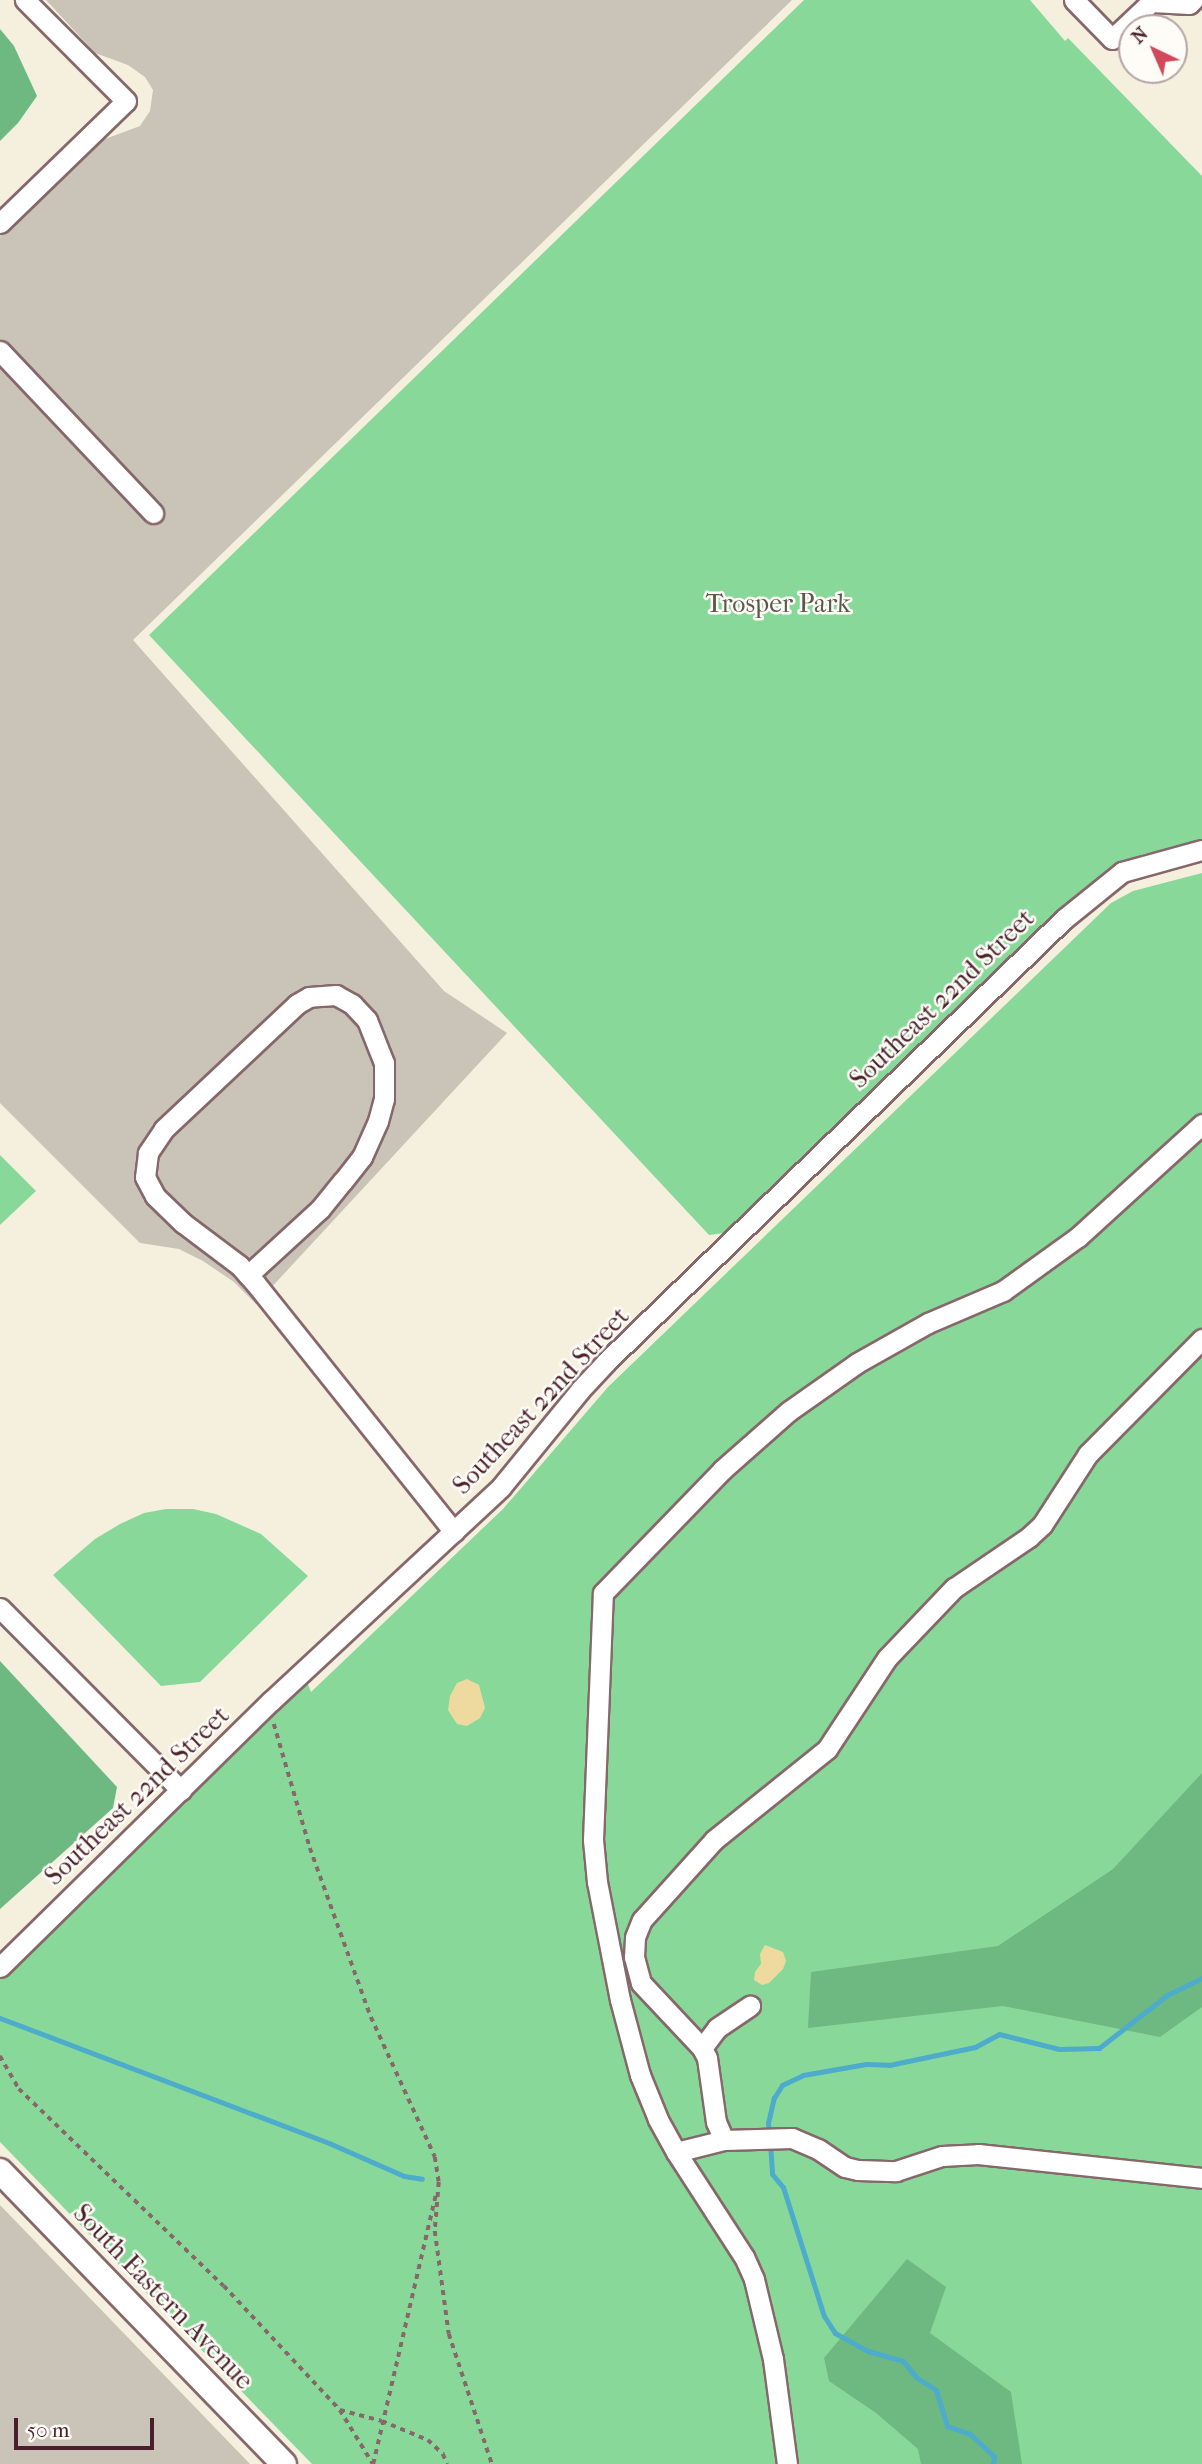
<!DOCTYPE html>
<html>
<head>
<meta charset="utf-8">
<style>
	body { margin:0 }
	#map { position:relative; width:1202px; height:2464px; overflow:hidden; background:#f5f0de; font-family:"IM FELL French Canon",serif }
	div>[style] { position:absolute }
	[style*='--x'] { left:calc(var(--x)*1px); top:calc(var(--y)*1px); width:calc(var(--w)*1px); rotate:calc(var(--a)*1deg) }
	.industrial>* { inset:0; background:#c9c3b8 }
	.green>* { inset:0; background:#88d999 }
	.forest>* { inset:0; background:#6eb981 }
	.sand>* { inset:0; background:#eeda9e }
	.stream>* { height:5px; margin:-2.5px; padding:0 2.5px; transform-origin:2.5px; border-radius:2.5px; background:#4dabcc }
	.path>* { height:3.5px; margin-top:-1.75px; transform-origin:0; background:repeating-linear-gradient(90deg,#86686a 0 5px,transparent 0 10px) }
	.roads { filter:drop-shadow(2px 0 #86686a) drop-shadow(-2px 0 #86686a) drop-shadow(0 2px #86686a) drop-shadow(0 -2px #86686a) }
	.minor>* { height:19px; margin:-9.5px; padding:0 9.5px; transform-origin:9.5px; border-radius:9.5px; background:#fff }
	.major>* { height:24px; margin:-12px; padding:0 12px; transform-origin:12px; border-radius:12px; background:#fff }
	span { translate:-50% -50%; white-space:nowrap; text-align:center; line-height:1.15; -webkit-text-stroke:5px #fdfcf7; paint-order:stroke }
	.park-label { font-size:26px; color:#5d574c }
	.street-label { font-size:26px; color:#4a1f2b }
	.north { position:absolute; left:1118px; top:14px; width:70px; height:70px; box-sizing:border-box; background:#fdfcf7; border:2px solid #b5a4a5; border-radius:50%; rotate:316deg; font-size:19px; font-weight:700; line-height:28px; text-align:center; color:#4a1f2b }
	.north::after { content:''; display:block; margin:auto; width:24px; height:32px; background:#d1495b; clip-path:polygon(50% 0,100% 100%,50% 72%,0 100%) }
	.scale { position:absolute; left:14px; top:2418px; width:140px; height:32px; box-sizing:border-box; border:4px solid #4a1f2b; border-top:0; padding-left:9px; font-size:21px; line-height:24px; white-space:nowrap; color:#4a1f2b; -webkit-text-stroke:5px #fdfcf7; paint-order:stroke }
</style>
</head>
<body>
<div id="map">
	<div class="industrial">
		<i style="clip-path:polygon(46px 0,792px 0,133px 640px,444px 991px,507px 1033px,256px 1304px,234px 1282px,203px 1261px,179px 1249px,140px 1243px,0 1103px,0 236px,97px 142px,140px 126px,150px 111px,153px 90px,145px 77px,128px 65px,95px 53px)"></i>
		<i style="clip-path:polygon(0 2205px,250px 2464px,0 2464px)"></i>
	</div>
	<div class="green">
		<i style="clip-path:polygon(804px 0,1030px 0,1065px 41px,1068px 38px,1202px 176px,1202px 842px,1143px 854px,1108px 869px,1078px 893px,725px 1233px,709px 1235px,149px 635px)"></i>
		<i style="clip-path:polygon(1202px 873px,1202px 2464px,312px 2464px,0 2142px,0 1977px,307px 1682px,311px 1692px,503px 1509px,608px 1387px,1111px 903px,1133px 891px)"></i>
		<i style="clip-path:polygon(0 1155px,36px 1191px,0 1225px)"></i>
		<i style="clip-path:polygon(166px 1509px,193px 1509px,216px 1514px,261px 1534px,308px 1576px,200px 1682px,161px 1686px,53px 1575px,95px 1539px,120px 1524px,144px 1513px)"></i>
	</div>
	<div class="forest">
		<i style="clip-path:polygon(0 29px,14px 46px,37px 96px,18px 123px,0 141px)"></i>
		<i style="clip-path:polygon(0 1661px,117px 1787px,113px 1808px,0 1909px)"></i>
		<i style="clip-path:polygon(1202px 1773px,1202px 2007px,1160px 2037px,1003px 2006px,808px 2028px,811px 1972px,998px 1946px,1113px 1869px)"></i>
		<i style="clip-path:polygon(907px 2259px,946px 2287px,930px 2333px,1011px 2392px,1022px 2464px,921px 2464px,918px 2449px,876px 2413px,829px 2381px,824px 2358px)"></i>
	</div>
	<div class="sand">
		<i style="clip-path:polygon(467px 1679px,479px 1685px,485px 1708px,480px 1718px,467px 1726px,457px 1724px,448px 1710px,450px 1696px,457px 1683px)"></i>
		<i style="clip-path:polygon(765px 1945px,783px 1952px,786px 1961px,783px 1969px,769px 1983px,762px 1985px,754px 1980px,755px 1972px,761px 1964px,760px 1954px)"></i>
	</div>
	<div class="stream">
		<i style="--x:0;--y:2018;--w:352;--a:20.8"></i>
		<i style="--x:329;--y:2143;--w:82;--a:23.7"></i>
		<i style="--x:404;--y:2176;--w:18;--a:9"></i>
		<i style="--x:769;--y:2134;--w:11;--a:-95"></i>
		<i style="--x:768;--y:2123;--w:26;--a:-77"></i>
		<i style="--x:774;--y:2098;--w:15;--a:-58"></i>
		<i style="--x:782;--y:2085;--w:23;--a:-25"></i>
		<i style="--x:803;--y:2075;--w:64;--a:-9.9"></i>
		<i style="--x:866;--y:2064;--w:23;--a:2"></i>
		<i style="--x:889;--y:2065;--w:88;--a:-11.8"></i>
		<i style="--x:975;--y:2047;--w:27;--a:-28"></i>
		<i style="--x:999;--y:2034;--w:62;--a:14"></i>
		<i style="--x:1059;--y:2049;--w:40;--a:-1.4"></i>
		<i style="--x:1099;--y:2048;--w:86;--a:-37.9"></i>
		<i style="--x:1167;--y:1995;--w:39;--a:-26"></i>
		<i style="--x:770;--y:2143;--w:31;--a:86"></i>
		<i style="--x:772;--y:2174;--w:17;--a:50"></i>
		<i style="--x:783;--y:2187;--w:135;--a:72.4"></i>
		<i style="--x:824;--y:2316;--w:20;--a:57"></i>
		<i style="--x:835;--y:2333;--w:38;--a:29"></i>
		<i style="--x:868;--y:2351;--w:36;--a:16"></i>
		<i style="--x:903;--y:2361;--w:22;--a:51"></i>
		<i style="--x:917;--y:2378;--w:22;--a:32"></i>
		<i style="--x:936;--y:2390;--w:38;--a:73"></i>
		<i style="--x:947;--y:2426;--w:24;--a:19"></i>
		<i style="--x:970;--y:2434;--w:33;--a:43"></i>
		<i style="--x:994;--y:2456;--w:8;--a:97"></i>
	</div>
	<div class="path">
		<i style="--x:274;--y:1724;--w:129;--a:73.8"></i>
		<i style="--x:310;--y:1848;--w:180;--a:70.2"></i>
		<i style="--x:371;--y:2017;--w:154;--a:65.4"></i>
		<i style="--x:435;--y:2157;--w:25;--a:81"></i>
		<i style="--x:439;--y:2182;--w:49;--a:94.7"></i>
		<i style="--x:435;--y:2231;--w:104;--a:82.3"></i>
		<i style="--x:449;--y:2334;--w:137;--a:71.7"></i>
		<i style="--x:0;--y:2056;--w:38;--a:60"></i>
		<i style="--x:19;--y:2089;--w:284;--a:43.9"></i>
		<i style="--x:224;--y:2286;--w:170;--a:46.9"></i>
		<i style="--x:340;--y:2410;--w:63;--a:58.6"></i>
		<i style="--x:340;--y:2410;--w:43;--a:14.7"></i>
		<i style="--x:382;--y:2421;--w:50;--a:22.4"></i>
		<i style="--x:428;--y:2440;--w:21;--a:43"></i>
		<i style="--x:443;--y:2454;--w:11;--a:68"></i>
		<i style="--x:373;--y:2464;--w:278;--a:-76.9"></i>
	</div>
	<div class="roads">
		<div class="minor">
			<i style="--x:1074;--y:0;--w:54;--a:45.7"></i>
			<i style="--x:1112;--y:39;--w:54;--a:-43.5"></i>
			<i style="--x:1151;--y:2;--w:38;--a:3"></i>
			<i style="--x:1189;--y:4;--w:6;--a:-45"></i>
			<i style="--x:0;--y:223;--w:175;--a:-44.1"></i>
			<i style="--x:126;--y:101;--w:143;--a:-135"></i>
			<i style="--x:0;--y:351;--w:223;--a:46.6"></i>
			<i style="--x:248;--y:1275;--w:98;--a:-42.5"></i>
			<i style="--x:320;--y:1209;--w:36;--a:-51"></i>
			<i style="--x:343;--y:1181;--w:31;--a:-52"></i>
			<i style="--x:362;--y:1157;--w:39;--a:-66"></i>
			<i style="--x:378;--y:1121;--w:23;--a:-75"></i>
			<i style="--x:384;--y:1099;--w:36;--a:-90"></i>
			<i style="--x:384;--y:1063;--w:46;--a:-111.6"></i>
			<i style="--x:367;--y:1020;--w:22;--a:-133"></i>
			<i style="--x:352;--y:1004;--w:18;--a:-151"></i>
			<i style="--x:336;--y:995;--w:27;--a:176"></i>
			<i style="--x:309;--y:997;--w:14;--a:150"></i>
			<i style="--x:297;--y:1004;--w:183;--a:136.8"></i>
			<i style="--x:164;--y:1129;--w:29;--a:124"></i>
			<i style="--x:148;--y:1153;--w:24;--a:97"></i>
			<i style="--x:145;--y:1177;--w:21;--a:62"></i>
			<i style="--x:155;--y:1196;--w:39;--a:44"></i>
			<i style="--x:183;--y:1223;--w:70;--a:36.9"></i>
			<i style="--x:239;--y:1265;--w:25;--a:48"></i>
			<i style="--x:256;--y:1284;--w:317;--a:51.4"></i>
			<i style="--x:0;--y:1608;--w:257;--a:45.2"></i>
			<i style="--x:0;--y:1967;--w:380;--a:-44.5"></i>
			<i style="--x:271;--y:1701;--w:314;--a:-42.9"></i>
			<i style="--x:501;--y:1487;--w:125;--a:-50.8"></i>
			<i style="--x:580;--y:1390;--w:38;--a:-47"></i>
			<i style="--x:606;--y:1362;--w:637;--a:-44.05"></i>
			<i style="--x:1064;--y:919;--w:75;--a:-39"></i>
			<i style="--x:1122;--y:872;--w:83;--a:-15.4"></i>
			<i style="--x:702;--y:2048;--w:25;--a:-53"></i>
			<i style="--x:717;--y:2028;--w:40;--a:-34"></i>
			<i style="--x:724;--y:2140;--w:20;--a:-114"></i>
			<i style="--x:716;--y:2122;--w:65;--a:-98"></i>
			<i style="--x:707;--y:2058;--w:11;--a:-117"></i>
			<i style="--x:702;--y:2048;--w:89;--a:-133.2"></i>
			<i style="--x:641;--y:1983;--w:27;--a:-105"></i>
			<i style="--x:634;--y:1957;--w:20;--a:-87"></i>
			<i style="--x:635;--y:1937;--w:18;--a:-68"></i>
			<i style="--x:642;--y:1920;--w:108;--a:-48"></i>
			<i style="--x:714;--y:1840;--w:145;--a:-38.8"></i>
			<i style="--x:827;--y:1749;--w:109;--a:-56.6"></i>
			<i style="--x:887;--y:1658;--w:97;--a:-46.3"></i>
			<i style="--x:954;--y:1588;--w:91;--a:-34.2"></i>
			<i style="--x:1029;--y:1537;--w:18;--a:-43"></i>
			<i style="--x:1042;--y:1525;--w:85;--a:-57.1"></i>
			<i style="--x:1088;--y:1454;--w:162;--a:-45.3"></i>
			<i style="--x:676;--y:2152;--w:49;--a:-14"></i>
			<i style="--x:724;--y:2140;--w:68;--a:-1.7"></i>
			<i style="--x:792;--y:2138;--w:28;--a:23"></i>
			<i style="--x:818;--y:2149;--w:32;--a:34"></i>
			<i style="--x:845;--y:2167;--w:13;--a:13"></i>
			<i style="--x:858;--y:2170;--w:38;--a:2"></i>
			<i style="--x:896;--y:2171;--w:48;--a:-18.1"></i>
			<i style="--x:942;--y:2156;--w:36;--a:-3"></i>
			<i style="--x:978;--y:2154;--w:225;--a:6.1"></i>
			<i style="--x:787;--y:2464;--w:106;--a:-97.6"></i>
			<i style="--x:773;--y:2359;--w:82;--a:-103.4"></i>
			<i style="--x:754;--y:2279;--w:24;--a:-114"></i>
			<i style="--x:744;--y:2257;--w:125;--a:-122.9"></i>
			<i style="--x:676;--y:2152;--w:38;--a:-119"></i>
			<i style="--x:658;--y:2119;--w:48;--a:-112.2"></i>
			<i style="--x:640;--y:2075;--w:78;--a:-104.9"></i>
			<i style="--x:620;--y:2000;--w:120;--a:-101"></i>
			<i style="--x:597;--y:1882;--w:42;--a:-95.4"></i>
			<i style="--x:593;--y:1840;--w:247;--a:-87.7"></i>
			<i style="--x:603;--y:1593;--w:171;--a:-45.9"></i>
			<i style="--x:722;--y:1470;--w:89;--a:-41.4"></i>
			<i style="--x:789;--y:1411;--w:83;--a:-35.2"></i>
			<i style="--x:857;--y:1363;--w:81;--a:-29.4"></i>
			<i style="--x:928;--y:1323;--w:82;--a:-23.1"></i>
			<i style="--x:1003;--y:1291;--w:92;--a:-35.8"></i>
			<i style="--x:1078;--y:1237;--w:168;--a:-42.3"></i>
		</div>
		<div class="major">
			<i style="--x:0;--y:2171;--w:408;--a:45.9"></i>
		</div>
	</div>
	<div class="park-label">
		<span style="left:778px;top:604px">Trosper Park</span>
	</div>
	<div class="street-label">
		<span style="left:942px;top:999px;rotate:-44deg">Southeast 22nd Street</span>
		<span style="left:541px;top:1401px;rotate:-47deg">Southeast 22nd Street</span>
		<span style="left:137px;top:1796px;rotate:-44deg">Southeast 22nd Street</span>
		<span style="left:163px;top:2297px;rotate:46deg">South Eastern Avenue</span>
	</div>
	<div class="north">N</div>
	<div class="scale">50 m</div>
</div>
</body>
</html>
